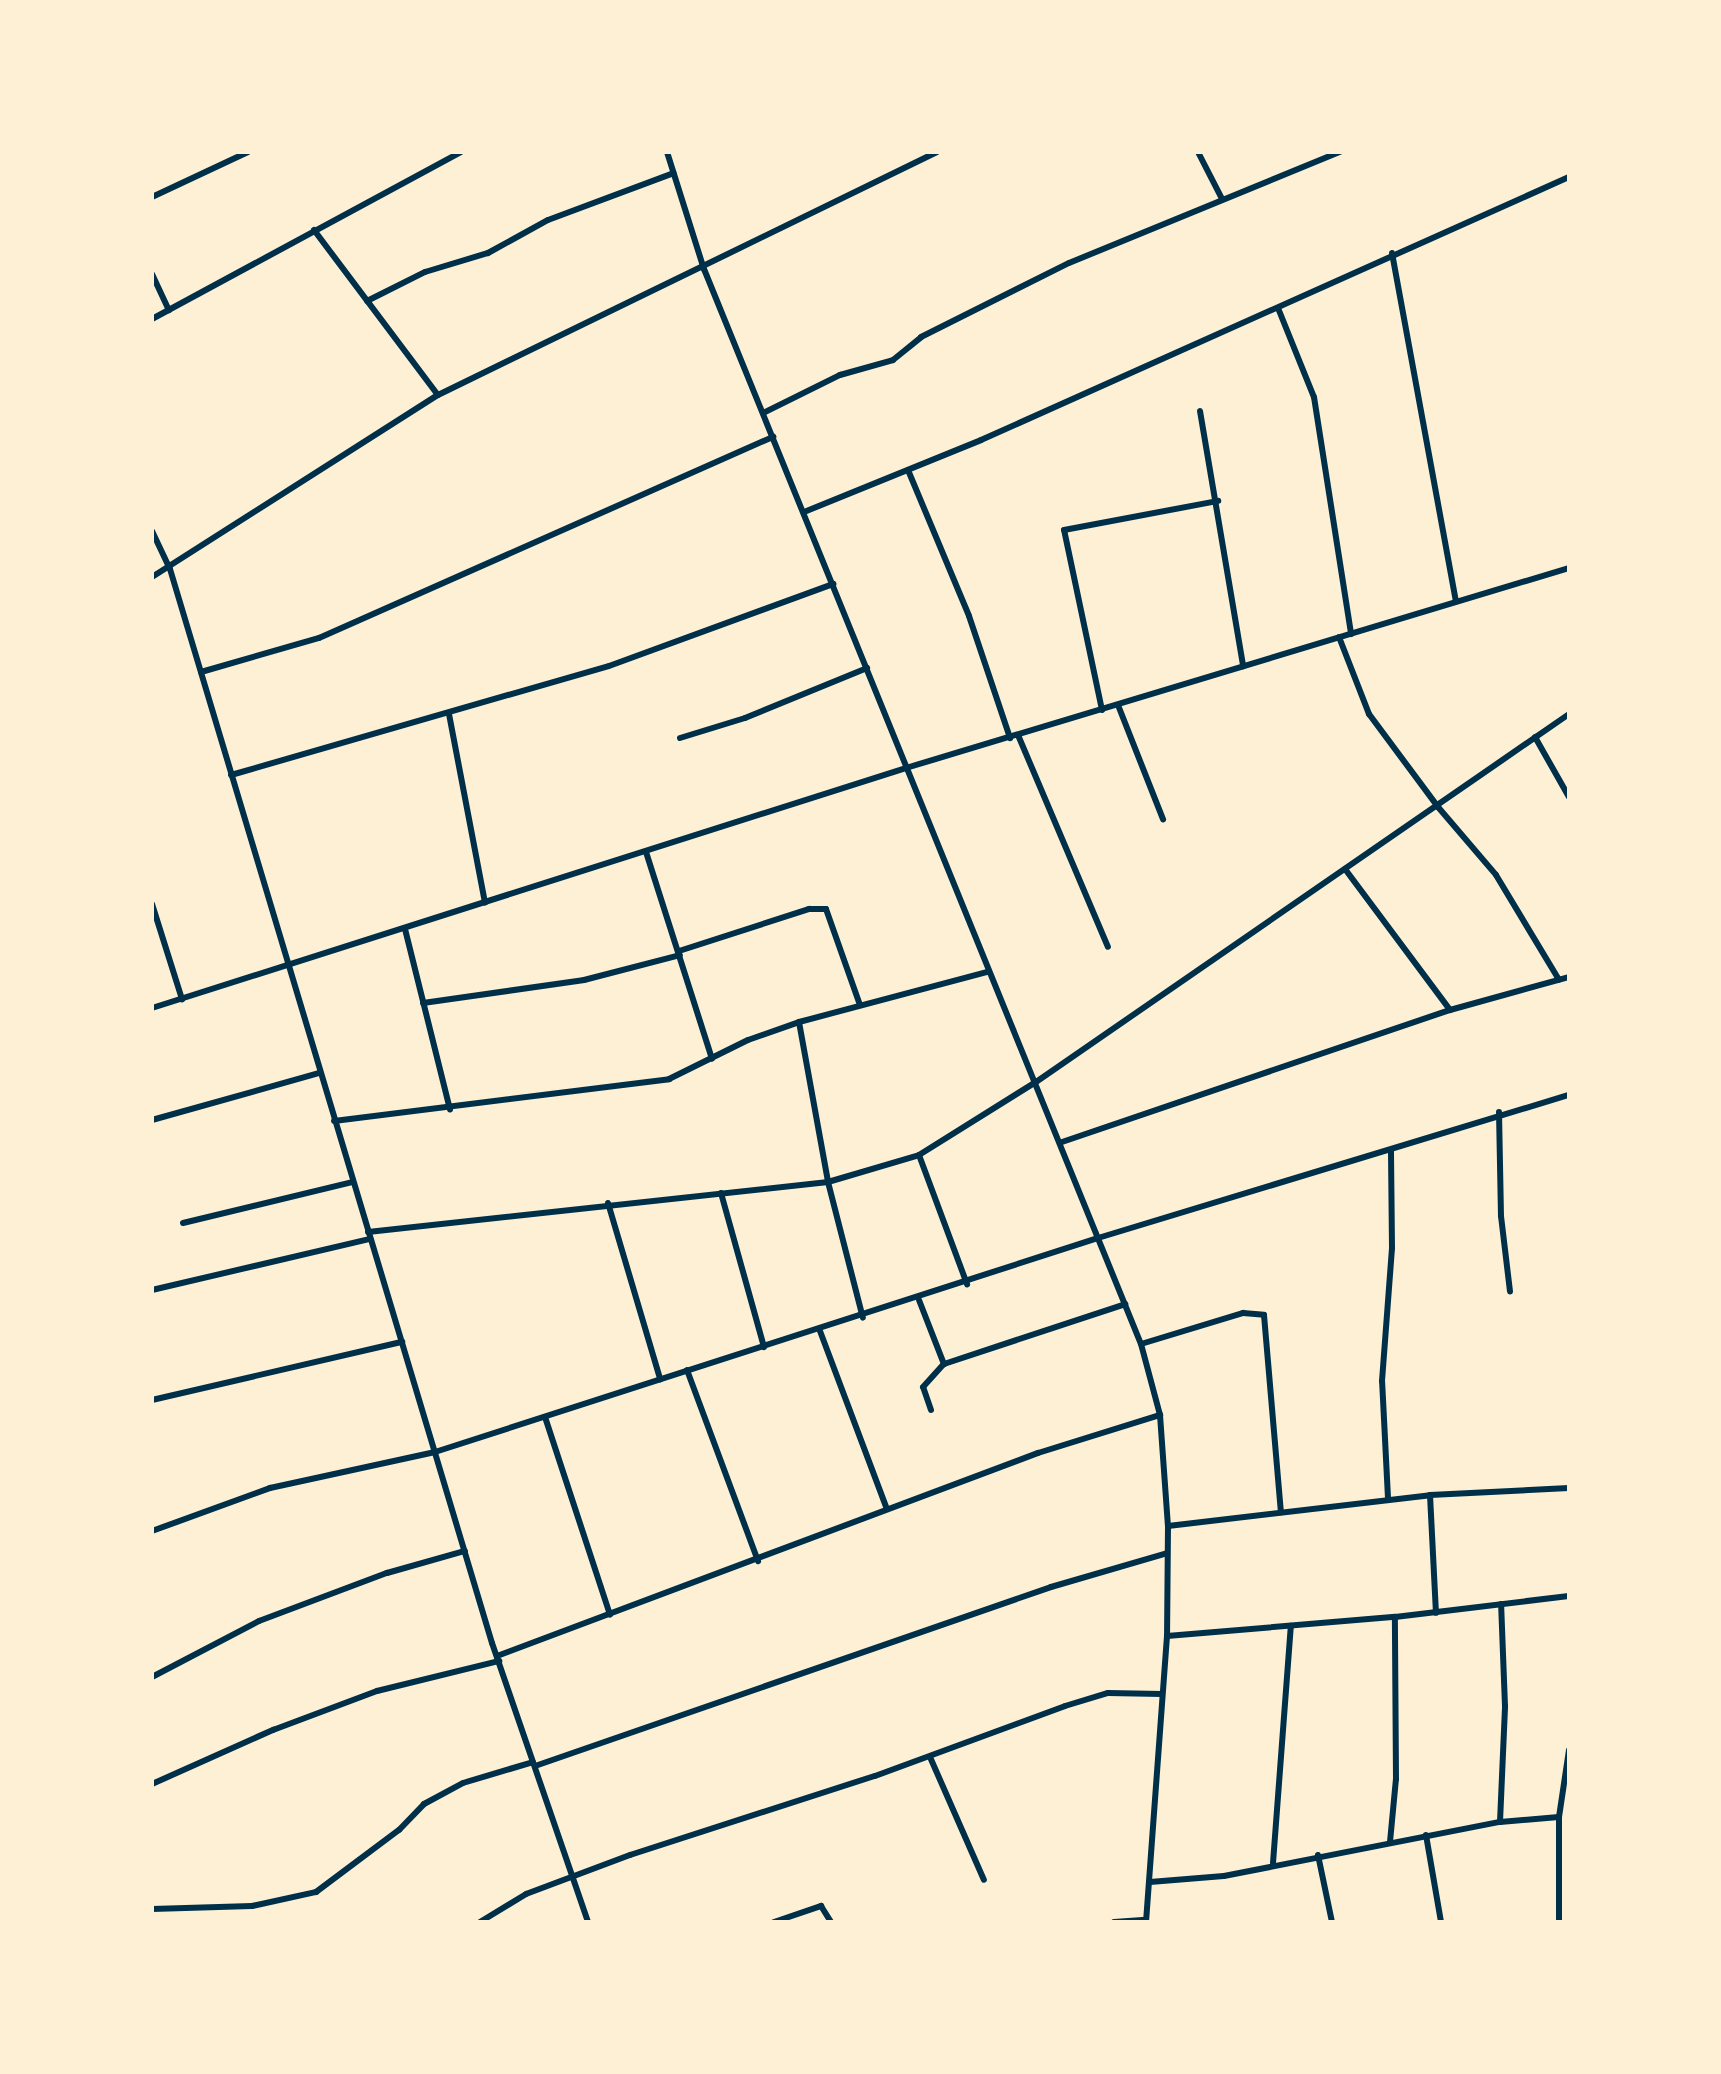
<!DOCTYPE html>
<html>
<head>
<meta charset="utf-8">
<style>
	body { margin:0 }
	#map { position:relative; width:1721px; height:2074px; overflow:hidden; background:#fdf0d5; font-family:"Times New Roman",serif }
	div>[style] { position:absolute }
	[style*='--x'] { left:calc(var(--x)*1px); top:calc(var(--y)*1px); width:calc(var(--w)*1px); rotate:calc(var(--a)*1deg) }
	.minor>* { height:6px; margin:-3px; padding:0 3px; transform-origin:3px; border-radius:3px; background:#003049 }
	span { translate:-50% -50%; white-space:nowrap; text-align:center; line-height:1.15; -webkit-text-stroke:6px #fdf0d5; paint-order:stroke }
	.frame { position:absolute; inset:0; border:154px solid #fdf0d5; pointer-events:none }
</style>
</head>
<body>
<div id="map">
	<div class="minor">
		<i style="--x:667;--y:152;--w:123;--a:72.5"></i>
		<i style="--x:704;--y:269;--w:1160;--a:67.88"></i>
		<i style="--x:1141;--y:1344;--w:73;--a:75"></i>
		<i style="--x:1160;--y:1415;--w:111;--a:85.9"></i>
		<i style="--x:1168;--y:1526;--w:110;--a:90.5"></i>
		<i style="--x:1167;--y:1636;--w:287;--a:94.2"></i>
		<i style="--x:1198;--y:152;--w:53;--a:62.9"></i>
		<i style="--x:152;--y:197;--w:106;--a:-25.1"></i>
		<i style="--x:314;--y:230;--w:206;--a:53.1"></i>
		<i style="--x:1392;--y:253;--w:354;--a:79.6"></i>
		<i style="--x:152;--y:274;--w:40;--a:65"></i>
		<i style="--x:367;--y:301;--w:65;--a:-26.6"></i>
		<i style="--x:425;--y:272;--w:66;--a:-16.8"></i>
		<i style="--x:488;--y:253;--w:68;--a:-28.8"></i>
		<i style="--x:548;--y:220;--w:134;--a:-20.5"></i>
		<i style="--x:1278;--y:308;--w:96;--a:68"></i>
		<i style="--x:1314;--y:397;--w:240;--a:81.1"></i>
		<i style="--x:152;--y:319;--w:351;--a:-28.4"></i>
		<i style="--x:1200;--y:411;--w:259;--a:80.4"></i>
		<i style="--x:763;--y:413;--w:86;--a:-26.3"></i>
		<i style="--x:840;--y:375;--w:55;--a:-15.8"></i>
		<i style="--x:893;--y:360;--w:36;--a:-39"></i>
		<i style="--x:921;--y:337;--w:165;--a:-26.6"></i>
		<i style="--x:1069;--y:263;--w:293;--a:-22.3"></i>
		<i style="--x:908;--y:470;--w:158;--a:67.3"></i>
		<i style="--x:969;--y:616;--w:129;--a:71.4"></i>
		<i style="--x:804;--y:512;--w:191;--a:-22.1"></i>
		<i style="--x:981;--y:440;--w:644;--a:-24.1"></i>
		<i style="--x:152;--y:531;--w:42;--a:64.7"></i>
		<i style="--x:170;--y:569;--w:1121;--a:73.31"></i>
		<i style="--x:492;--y:1643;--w:295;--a:71"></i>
		<i style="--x:152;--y:577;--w:339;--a:-32.5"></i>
		<i style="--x:438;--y:395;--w:555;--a:-25.96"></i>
		<i style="--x:1339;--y:637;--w:83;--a:68.7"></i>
		<i style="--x:1369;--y:714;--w:116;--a:53.4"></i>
		<i style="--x:1438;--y:807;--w:89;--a:49.5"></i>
		<i style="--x:1496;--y:875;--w:122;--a:59"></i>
		<i style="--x:201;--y:672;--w:123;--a:-16.1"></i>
		<i style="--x:319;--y:638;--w:497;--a:-23.9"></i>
		<i style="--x:1118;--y:705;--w:123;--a:68.5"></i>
		<i style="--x:1102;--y:710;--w:184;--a:-101.9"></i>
		<i style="--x:1064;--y:530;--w:157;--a:-10.7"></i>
		<i style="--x:449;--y:714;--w:192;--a:79.2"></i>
		<i style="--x:1018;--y:735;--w:230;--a:67"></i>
		<i style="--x:1535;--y:737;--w:69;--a:60.5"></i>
		<i style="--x:680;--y:738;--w:68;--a:-17.1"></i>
		<i style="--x:745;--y:718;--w:132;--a:-22.3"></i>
		<i style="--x:231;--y:775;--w:393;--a:-16.1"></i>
		<i style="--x:609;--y:666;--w:239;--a:-20.1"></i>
		<i style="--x:646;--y:852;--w:217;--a:72.3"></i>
		<i style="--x:1345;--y:869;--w:176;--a:53.3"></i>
		<i style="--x:152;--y:904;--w:100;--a:72.5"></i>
		<i style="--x:405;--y:929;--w:186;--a:76"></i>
		<i style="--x:679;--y:951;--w:137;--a:-17.9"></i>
		<i style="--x:809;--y:909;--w:17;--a:0"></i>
		<i style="--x:826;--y:909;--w:102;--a:70.5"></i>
		<i style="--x:423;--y:1003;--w:163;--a:-8.1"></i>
		<i style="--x:584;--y:980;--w:99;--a:-14.6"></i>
		<i style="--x:152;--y:1008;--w:791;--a:-17.66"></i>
		<i style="--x:906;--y:768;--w:693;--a:-16.79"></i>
		<i style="--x:799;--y:1022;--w:163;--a:79.7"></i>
		<i style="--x:828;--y:1182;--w:140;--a:75.6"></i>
		<i style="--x:1499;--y:1112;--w:104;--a:88.9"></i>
		<i style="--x:1501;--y:1216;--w:76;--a:83.2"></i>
		<i style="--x:152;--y:1120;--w:173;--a:-15.7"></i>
		<i style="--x:334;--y:1121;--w:338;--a:-7.1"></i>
		<i style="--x:669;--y:1079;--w:88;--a:-26.3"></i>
		<i style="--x:748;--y:1040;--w:54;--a:-19.4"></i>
		<i style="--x:799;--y:1022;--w:195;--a:-14.9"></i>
		<i style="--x:1062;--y:1142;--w:410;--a:-18.8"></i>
		<i style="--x:1450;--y:1010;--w:123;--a:-15.5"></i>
		<i style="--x:919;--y:1155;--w:138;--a:69.6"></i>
		<i style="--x:721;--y:1193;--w:160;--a:74.4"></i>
		<i style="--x:608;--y:1203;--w:184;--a:73.5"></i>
		<i style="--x:183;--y:1223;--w:175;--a:-13.6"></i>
		<i style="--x:368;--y:1232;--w:463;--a:-6.2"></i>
		<i style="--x:828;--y:1182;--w:95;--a:-16.5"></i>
		<i style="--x:919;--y:1155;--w:138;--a:-32"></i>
		<i style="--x:1036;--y:1082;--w:648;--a:-34.62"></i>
		<i style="--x:152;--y:1290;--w:224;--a:-13.2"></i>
		<i style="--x:919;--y:1300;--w:69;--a:68.7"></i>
		<i style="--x:820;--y:1331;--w:190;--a:69.4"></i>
		<i style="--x:1141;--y:1344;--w:107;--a:-16.9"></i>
		<i style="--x:1243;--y:1313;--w:21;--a:5"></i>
		<i style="--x:1264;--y:1315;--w:198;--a:85.1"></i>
		<i style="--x:687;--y:1370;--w:204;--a:69.6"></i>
		<i style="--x:152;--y:1400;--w:257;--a:-13.1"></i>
		<i style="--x:931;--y:1410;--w:24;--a:-109"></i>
		<i style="--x:923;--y:1387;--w:31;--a:-48"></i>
		<i style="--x:944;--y:1364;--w:191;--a:-18.3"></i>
		<i style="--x:545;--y:1417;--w:208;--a:71.8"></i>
		<i style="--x:1430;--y:1495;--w:139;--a:-2.9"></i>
		<i style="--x:1388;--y:1498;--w:117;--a:-92.9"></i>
		<i style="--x:1382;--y:1381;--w:133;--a:-85.7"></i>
		<i style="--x:1392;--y:1248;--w:97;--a:-90.6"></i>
		<i style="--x:1168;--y:1526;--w:264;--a:-6.7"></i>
		<i style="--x:1430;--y:1495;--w:118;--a:87.1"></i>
		<i style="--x:152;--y:1531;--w:126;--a:-20"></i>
		<i style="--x:270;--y:1488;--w:169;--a:-12.3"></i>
		<i style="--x:435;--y:1452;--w:697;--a:-17.89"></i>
		<i style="--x:1098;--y:1238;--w:492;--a:-16.9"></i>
		<i style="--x:1167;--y:1636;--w:229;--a:-4.8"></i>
		<i style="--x:1395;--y:1617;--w:175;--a:-6.9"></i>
		<i style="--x:497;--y:1656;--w:578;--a:-20.57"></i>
		<i style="--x:1038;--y:1453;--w:128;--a:-17.3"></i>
		<i style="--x:152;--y:1677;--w:121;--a:-27.6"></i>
		<i style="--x:259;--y:1621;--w:137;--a:-20.6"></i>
		<i style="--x:387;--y:1573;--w:81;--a:-15.8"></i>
		<i style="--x:930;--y:1757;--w:134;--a:66.3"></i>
		<i style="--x:535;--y:1766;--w:546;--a:-19.13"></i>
		<i style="--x:1051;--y:1587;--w:121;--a:-16.3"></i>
		<i style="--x:152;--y:1784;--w:133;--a:-24.1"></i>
		<i style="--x:273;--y:1730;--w:111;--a:-20.6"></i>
		<i style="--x:377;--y:1691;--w:126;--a:-13.8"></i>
		<i style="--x:1559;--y:1817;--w:68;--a:-81.5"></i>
		<i style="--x:1500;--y:1822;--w:116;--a:-87.5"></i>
		<i style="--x:1505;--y:1706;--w:102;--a:-92.2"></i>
		<i style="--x:1426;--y:1835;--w:88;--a:80.2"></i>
		<i style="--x:1390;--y:1842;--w:63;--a:-84.6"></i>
		<i style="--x:1396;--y:1779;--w:162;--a:-90.4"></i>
		<i style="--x:1318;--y:1855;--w:68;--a:78.2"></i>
		<i style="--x:1273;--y:1863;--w:238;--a:-85.7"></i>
		<i style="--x:1150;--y:1882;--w:74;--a:-4.6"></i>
		<i style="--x:1224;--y:1876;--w:281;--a:-11.1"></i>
		<i style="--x:1500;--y:1822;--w:59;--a:-4.8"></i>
		<i style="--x:1559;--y:1817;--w:105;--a:90"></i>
		<i style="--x:152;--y:1909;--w:100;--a:-1.7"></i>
		<i style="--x:252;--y:1906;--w:66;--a:-12.3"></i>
		<i style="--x:316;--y:1892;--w:104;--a:-36.8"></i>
		<i style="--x:399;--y:1830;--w:36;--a:-46"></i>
		<i style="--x:424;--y:1804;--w:44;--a:-28.3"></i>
		<i style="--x:463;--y:1783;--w:73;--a:-16.7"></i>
		<i style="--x:480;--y:1922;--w:54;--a:-31.3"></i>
		<i style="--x:526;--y:1894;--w:111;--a:-20.6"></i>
		<i style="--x:630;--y:1855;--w:257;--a:-17.9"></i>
		<i style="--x:875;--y:1776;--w:202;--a:-20.2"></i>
		<i style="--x:1065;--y:1706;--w:45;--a:-16.8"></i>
		<i style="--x:1108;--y:1693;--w:54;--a:1.1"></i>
		<i style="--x:774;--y:1922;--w:50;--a:-18.8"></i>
		<i style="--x:821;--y:1906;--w:19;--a:58"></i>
		<i style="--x:1114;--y:1922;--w:32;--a:-4"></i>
	</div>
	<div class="frame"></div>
</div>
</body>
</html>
